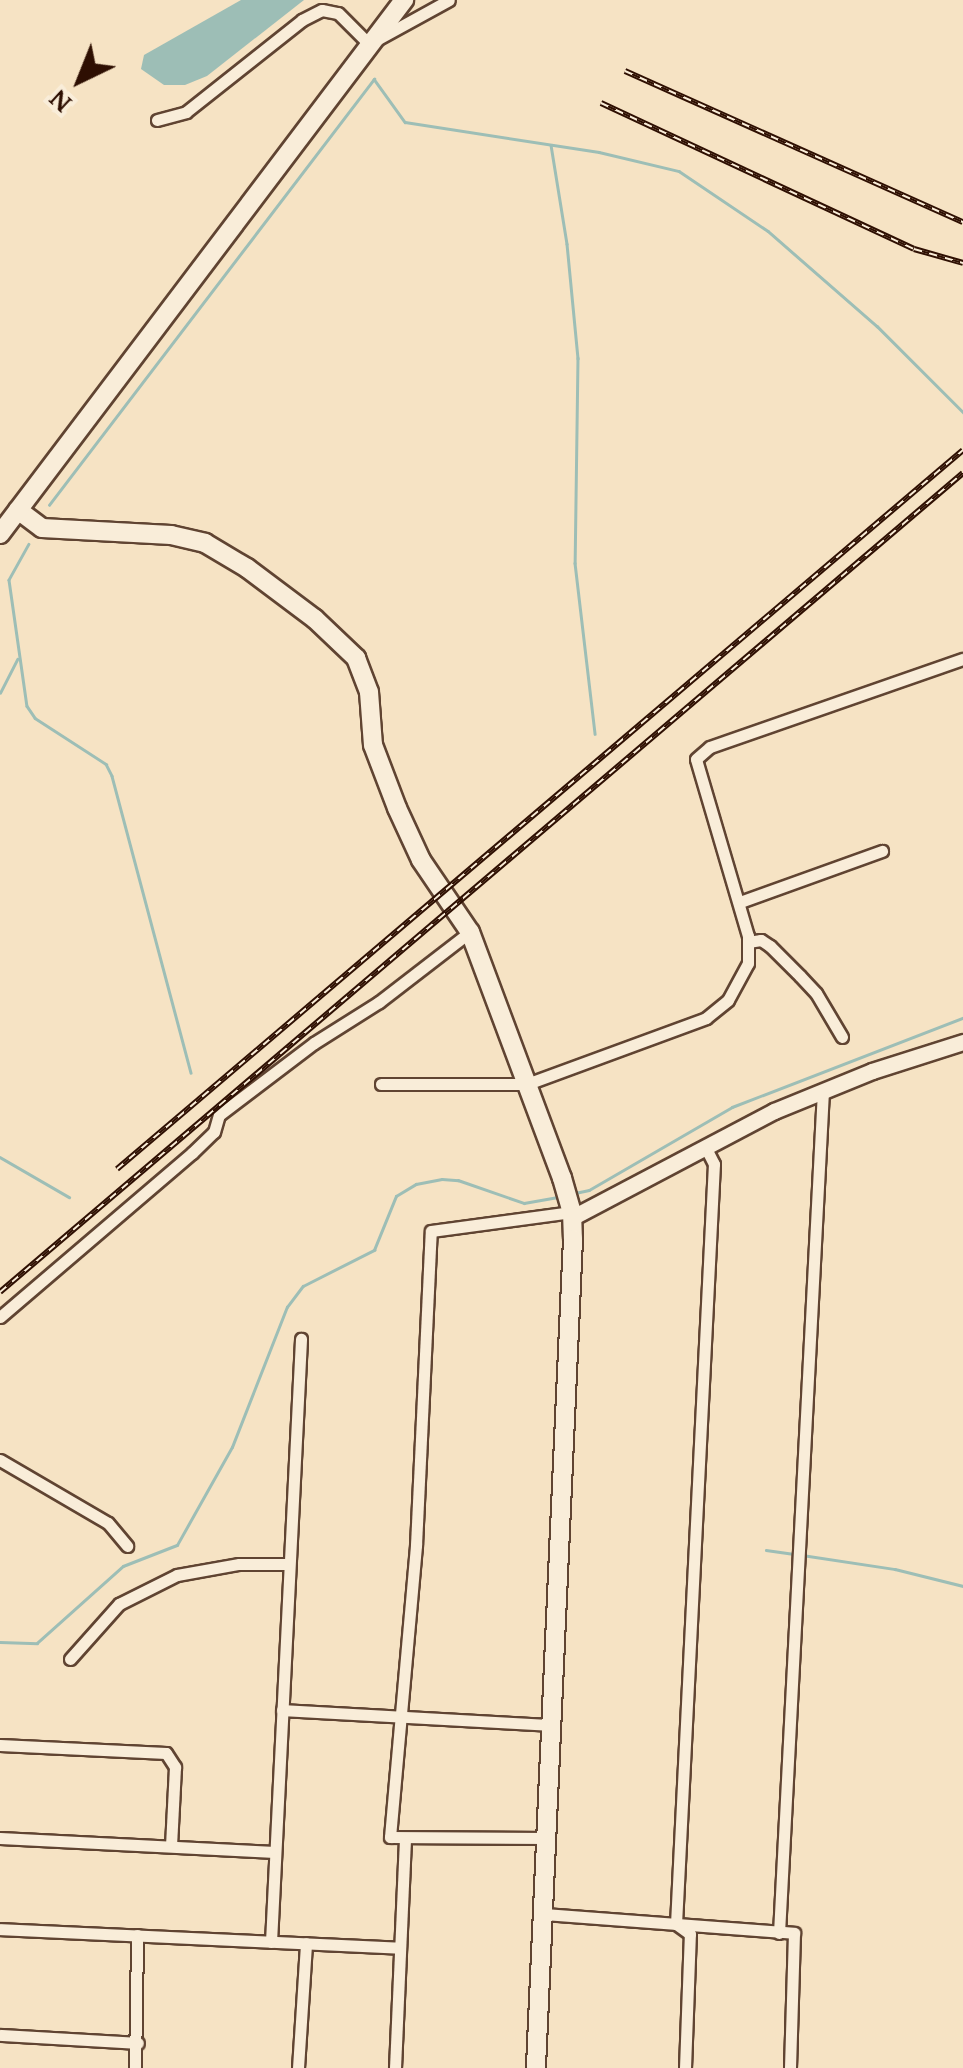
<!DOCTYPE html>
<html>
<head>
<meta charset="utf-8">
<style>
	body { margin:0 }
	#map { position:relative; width:963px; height:2068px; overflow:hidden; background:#f6e3c4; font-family:"Gentium Book Plus",serif }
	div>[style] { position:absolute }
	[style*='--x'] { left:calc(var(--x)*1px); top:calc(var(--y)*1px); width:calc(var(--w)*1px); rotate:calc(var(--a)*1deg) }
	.water>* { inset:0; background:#9dbeb6 }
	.stream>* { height:2.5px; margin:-1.25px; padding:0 1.25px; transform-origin:1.25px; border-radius:1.25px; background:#9dbeb6 }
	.roads { filter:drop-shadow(2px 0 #604432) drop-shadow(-2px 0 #604432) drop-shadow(0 2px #604432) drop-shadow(0 -2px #604432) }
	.minor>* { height:11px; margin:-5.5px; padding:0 5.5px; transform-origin:5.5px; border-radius:5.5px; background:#f9edd9 }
	.tertiary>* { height:15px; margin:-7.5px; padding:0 7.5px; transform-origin:7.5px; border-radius:7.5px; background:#f9edd9 }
	.secondary>* { height:18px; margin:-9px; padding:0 9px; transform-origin:9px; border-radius:9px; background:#f9edd9 }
	.rail>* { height:6px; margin-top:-3px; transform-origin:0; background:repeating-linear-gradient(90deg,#f9edd9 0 8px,#2e0f02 0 16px); box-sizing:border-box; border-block:2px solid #2e0f02 }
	span { translate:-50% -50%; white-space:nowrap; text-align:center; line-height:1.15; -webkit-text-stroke:8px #f9edd9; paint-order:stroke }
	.north { position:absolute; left:30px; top:30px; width:100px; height:100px; -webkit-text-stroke:8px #f9edd9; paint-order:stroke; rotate:223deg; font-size:28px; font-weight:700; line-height:40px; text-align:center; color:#2e0f02 }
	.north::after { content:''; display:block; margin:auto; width:35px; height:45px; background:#2e0f02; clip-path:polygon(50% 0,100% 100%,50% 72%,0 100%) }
</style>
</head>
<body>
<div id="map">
	<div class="water">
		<i style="clip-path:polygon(241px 0,304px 0,207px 76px,185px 85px,164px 85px,141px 69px,144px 55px)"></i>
	</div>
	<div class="stream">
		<i style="--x:551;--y:145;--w:100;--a:80.8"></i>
		<i style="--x:567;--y:244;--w:115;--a:84.5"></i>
		<i style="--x:578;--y:358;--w:205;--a:90.8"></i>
		<i style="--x:575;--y:563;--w:172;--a:83.3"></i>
		<i style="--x:49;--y:505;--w:536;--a:-52.66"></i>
		<i style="--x:374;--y:79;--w:53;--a:54.2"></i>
		<i style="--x:405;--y:122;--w:196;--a:8.8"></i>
		<i style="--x:599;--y:152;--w:82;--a:13.4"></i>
		<i style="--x:679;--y:171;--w:107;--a:34"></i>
		<i style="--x:768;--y:231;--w:145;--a:41.1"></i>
		<i style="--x:877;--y:326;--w:122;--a:45"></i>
		<i style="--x:29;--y:544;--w:41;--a:119.1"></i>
		<i style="--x:9;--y:580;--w:127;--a:81.9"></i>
		<i style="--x:27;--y:706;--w:14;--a:56"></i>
		<i style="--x:35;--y:718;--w:85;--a:32.9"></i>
		<i style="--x:106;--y:764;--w:13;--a:63"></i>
		<i style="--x:112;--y:776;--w:307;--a:75.1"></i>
		<i style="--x:0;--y:693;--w:38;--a:-63"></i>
		<i style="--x:0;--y:1157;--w:80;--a:30.1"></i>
		<i style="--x:575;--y:1193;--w:14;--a:-12"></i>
		<i style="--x:589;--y:1190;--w:165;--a:-30.1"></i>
		<i style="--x:732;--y:1107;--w:248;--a:-21.1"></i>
		<i style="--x:766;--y:1550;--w:28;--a:8"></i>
		<i style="--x:802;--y:1555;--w:94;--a:8.6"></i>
		<i style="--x:895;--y:1569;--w:70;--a:14"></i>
		<i style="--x:0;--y:1642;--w:37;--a:2"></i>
		<i style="--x:37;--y:1643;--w:115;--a:-41.8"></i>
		<i style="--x:123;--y:1566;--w:58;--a:-21.3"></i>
		<i style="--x:177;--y:1545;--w:112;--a:-60.7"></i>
		<i style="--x:232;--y:1447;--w:150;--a:-68.6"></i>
		<i style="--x:287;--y:1307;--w:26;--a:-53"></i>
		<i style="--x:303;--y:1286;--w:80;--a:-26.9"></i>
		<i style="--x:374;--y:1250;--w:58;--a:-67.8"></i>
		<i style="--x:396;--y:1196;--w:23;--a:-31"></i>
		<i style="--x:416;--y:1184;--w:26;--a:-11"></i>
		<i style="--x:442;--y:1179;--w:16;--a:4"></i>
		<i style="--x:458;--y:1180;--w:70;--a:19.2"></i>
		<i style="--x:524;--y:1203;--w:34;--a:-10"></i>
	</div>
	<div class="roads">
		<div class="minor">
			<i style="--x:157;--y:120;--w:30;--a:-15"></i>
			<i style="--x:186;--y:112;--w:148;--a:-38.4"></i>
			<i style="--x:302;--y:20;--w:22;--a:-27"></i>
			<i style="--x:322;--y:10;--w:16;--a:11"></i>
			<i style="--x:338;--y:13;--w:44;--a:45"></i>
			<i style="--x:369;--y:44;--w:91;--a:-28.8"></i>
			<i style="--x:740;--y:902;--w:151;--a:-19.8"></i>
			<i style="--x:748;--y:942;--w:13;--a:-9"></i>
			<i style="--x:761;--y:940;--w:11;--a:34"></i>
			<i style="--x:770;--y:946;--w:42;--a:45"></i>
			<i style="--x:800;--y:976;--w:23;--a:47"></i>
			<i style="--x:816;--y:993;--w:51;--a:59.4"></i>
			<i style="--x:381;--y:1084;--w:146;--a:0"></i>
			<i style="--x:527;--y:1084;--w:191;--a:-20.2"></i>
			<i style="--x:706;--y:1018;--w:28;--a:-39"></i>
			<i style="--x:728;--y:1000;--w:42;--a:-61.6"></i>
			<i style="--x:748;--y:963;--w:27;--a:-90"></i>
			<i style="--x:748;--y:936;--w:184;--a:-106.4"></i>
			<i style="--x:696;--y:759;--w:18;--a:-41"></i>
			<i style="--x:710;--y:747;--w:268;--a:-19.2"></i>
			<i style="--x:0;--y:1317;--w:253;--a:-40.5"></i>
			<i style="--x:192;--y:1153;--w:30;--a:-44"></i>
			<i style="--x:214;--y:1132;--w:18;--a:-74"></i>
			<i style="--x:219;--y:1115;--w:119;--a:-37.2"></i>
			<i style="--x:314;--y:1043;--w:77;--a:-32.2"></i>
			<i style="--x:379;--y:1002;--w:115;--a:-37.6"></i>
			<i style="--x:0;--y:1460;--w:125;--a:30.3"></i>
			<i style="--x:108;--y:1523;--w:30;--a:50"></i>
			<i style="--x:70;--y:1659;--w:74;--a:-48.3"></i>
			<i style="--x:119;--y:1604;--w:65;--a:-26.6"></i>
			<i style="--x:177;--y:1575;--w:63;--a:-10.1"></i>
			<i style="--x:239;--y:1564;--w:50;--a:0"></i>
			<i style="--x:282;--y:1710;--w:270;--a:3.2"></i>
			<i style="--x:0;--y:1745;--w:166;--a:2.8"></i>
			<i style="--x:166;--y:1753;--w:17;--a:57"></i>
			<i style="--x:175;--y:1767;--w:79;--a:92.9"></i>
			<i style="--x:0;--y:1838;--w:275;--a:2.9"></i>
			<i style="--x:547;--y:1838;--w:157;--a:-179.6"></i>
			<i style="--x:390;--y:1837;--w:293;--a:-84.9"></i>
			<i style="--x:416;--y:1545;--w:314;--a:-87.3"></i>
			<i style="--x:431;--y:1231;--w:142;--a:-7.7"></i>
			<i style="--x:543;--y:1914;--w:252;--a:4.3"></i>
			<i style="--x:794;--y:1933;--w:135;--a:91.7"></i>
			<i style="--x:0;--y:1929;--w:400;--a:2.7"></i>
			<i style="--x:779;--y:1933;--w:843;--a:-87.01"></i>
			<i style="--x:271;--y:1942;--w:604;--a:-87.15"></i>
			<i style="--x:0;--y:2035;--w:138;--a:3.3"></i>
			<i style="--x:135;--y:2068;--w:133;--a:-89.1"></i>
			<i style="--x:298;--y:2068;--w:125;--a:-86.3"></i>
			<i style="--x:395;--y:2068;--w:228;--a:-87.5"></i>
			<i style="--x:685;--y:2068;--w:134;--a:-87.9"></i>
			<i style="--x:690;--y:1934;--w:17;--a:-144"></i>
			<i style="--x:676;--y:1924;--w:761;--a:-87.14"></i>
			<i style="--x:714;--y:1164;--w:20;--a:-117"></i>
		</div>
		<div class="tertiary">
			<i style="--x:573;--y:1217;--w:227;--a:-27.8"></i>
			<i style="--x:774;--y:1111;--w:106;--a:-22.2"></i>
			<i style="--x:872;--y:1071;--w:96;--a:-17.7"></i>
		</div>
		<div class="secondary">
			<i style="--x:18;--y:510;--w:30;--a:37"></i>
			<i style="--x:42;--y:528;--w:129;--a:3.1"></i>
			<i style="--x:171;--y:535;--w:35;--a:13"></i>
			<i style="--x:205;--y:543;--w:49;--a:30.8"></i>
			<i style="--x:247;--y:568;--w:85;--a:36.9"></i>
			<i style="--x:315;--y:619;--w:57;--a:43.6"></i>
			<i style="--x:356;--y:658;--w:36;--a:69"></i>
			<i style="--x:369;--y:692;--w:53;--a:85.7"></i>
			<i style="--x:373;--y:745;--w:67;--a:69.1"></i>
			<i style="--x:397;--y:808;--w:57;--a:65.2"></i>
			<i style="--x:421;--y:860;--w:87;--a:55.8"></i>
			<i style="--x:470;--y:932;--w:263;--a:69.5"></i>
			<i style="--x:562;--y:1178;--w:35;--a:74"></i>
			<i style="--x:572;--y:1212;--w:27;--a:88"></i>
			<i style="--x:573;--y:1239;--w:830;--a:92.56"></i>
			<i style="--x:0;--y:534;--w:670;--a:-52.89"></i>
		</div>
	</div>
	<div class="rail">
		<i style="--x:625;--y:71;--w:370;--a:24.1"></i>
		<i style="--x:601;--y:103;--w:345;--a:25"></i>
		<i style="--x:914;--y:249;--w:51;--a:15.9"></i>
		<i style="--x:117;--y:1169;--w:1110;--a:-40.36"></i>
		<i style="--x:0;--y:1292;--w:1264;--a:-40.38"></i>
	</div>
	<div class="north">N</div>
</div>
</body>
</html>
